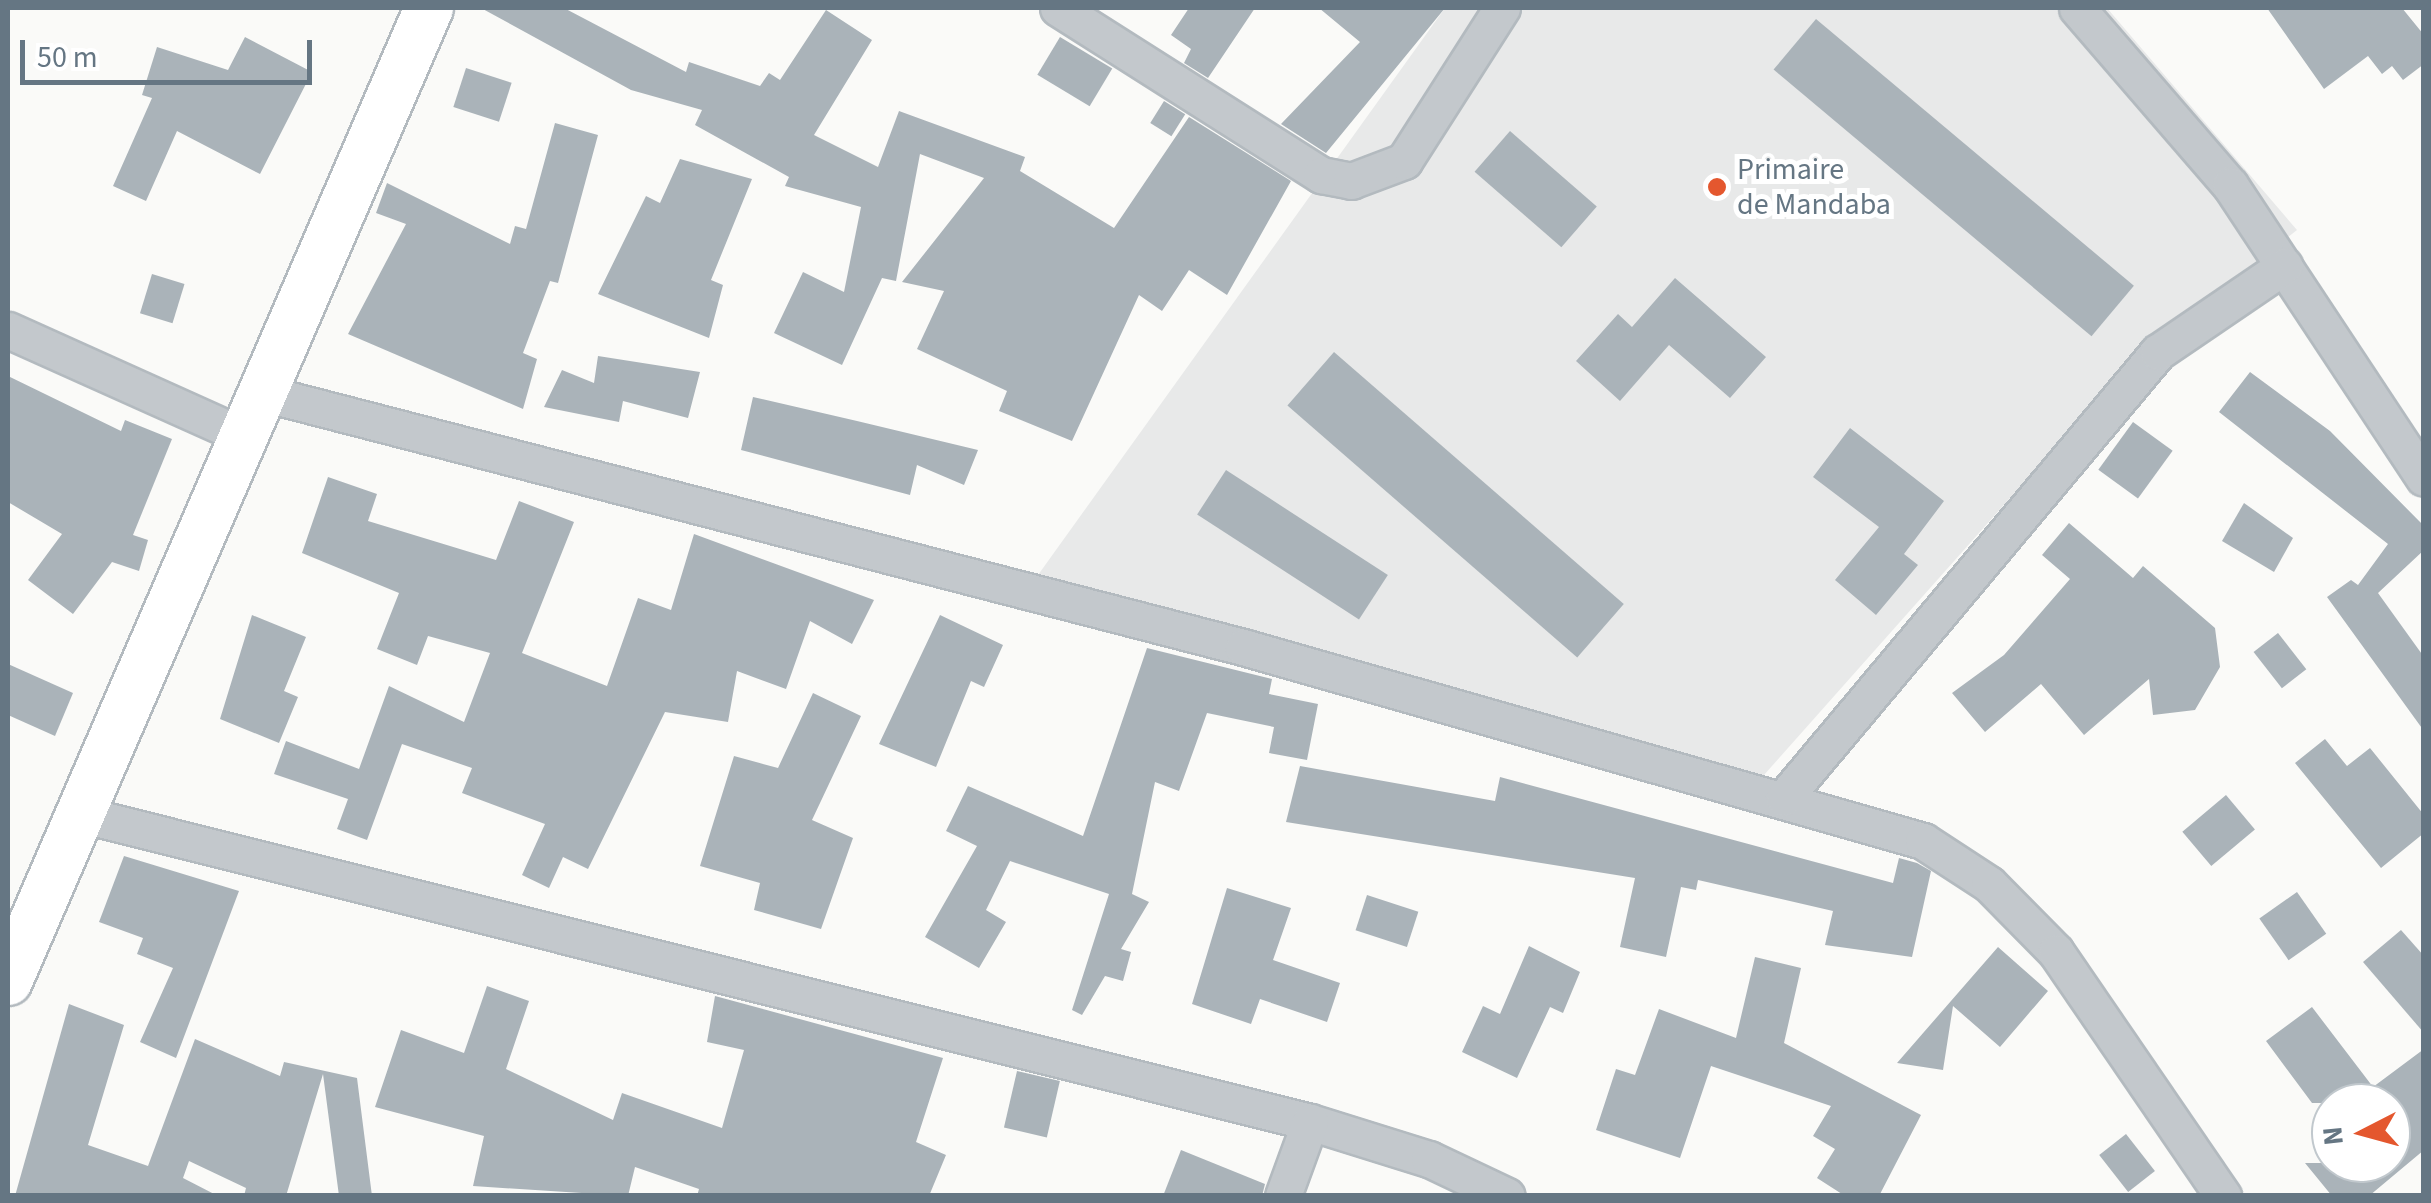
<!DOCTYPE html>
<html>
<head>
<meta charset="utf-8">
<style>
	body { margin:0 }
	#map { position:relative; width:2431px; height:1203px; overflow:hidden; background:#fafaf8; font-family:"Source Sans 3",sans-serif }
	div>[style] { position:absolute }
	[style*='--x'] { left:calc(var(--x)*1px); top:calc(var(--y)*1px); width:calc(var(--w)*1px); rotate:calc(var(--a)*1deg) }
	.built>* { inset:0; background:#e8e9e9 }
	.building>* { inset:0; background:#aab3b9; transform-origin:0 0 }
	.roads { filter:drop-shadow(2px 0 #b3babf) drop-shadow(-2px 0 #b3babf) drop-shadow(0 2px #b3babf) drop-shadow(0 -2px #b3babf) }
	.street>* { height:35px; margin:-17.5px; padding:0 17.5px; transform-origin:17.5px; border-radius:17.5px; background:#c3c8cc }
	.secondary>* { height:48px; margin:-24px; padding:0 24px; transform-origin:24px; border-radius:24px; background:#fff }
	.dots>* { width:28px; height:28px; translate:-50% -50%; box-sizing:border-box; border:5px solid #fff; border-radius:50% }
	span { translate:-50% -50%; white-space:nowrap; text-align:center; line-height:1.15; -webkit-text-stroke:10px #fff; paint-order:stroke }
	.poi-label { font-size:30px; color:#657683 }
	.left { translate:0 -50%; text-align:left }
	.frame { position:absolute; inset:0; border:10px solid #657683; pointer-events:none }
	.north { position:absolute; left:2311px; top:1083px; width:100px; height:100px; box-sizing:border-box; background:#fff; border:2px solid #c1c8cd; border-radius:50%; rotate:264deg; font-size:28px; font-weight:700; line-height:40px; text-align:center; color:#657683 }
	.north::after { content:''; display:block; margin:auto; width:35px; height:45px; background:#e4572e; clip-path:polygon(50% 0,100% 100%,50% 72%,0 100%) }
	.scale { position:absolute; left:20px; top:40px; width:292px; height:45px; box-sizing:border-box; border:5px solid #657683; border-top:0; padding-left:12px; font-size:30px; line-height:35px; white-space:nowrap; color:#657683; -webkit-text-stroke:8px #fff; paint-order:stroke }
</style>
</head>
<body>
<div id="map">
	<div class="built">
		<i style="clip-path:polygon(1445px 8px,2107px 8px,2297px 230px,2130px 363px,1748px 793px,1033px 582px)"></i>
	</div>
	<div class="building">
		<i style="clip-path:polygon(481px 8px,564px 8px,686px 72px,689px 62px,760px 86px,769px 73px,780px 80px,826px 10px,872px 40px,814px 135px,878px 167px,899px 111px,1025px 157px,1020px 171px,1114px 228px,1189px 117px,1291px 181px,1227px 295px,1189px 270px,1162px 311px,1139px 295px,1072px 441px,999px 411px,1007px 391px,917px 349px,944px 291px,902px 282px,984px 178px,920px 154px,896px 281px,882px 278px,842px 365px,774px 333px,803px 272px,844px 292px,861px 207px,785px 186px,789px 177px,695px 125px,702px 110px,631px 90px)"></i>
		<i style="clip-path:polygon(1189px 8px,1255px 8px,1208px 78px,1184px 63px,1191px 49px,1171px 35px)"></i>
		<i style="clip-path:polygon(1319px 8px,1445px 8px,1326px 153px,1281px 124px,1360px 42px)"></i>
		<i style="clip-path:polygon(2267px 8px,2402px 8px,2424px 35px,2424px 64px,2403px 80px,2392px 66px,2382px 74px,2368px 56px,2324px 89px)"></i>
		<i style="left:1816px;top:19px;width:415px;height:66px;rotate:40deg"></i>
		<i style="clip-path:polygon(245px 37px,312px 72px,260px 174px,177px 131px,146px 201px,113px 186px,152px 98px,142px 95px,157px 47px,228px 70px)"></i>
		<i style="left:1060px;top:37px;width:61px;height:44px;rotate:31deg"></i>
		<i style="left:466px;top:68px;width:48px;height:41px;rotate:18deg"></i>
		<i style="left:1164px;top:101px;width:25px;height:26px;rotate:32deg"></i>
		<i style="clip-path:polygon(555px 123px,598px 135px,558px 283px,550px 281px,523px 353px,537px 359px,523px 409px,348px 334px,406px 224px,376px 213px,387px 183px,510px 244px,515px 226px,526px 229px)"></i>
		<i style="left:1510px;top:131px;width:115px;height:54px;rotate:41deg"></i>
		<i style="clip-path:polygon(680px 159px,752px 179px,711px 280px,723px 285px,709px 338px,598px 294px,646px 196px,660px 203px)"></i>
		<i style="left:152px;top:274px;width:34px;height:41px;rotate:17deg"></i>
		<i style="clip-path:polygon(1675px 278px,1766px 357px,1730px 398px,1669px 345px,1620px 401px,1576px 361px,1618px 314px,1632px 327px)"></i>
		<i style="left:1334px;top:352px;width:384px;height:71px;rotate:41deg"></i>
		<i style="clip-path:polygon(598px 356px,700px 372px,688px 418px,623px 401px,619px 422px,544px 407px,562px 370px,594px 383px)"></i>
		<i style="clip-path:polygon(2250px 372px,2330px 431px,2424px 526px,2424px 550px,2378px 593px,2424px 657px,2424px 731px,2327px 597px,2351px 580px,2358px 585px,2388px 544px,2219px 412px)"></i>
		<i style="clip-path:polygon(8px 376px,121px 431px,125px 420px,172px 439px,133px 535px,148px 540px,139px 571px,112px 562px,73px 614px,28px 580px,62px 534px,8px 502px)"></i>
		<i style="clip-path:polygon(753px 397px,857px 421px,978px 450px,964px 485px,917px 465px,910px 495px,741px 450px)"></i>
		<i style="left:2133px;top:422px;width:49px;height:59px;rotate:36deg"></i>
		<i style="clip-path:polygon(1850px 428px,1944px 501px,1904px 554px,1918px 565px,1876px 615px,1835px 580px,1879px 527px,1813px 477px)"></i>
		<i style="left:1226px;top:470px;width:193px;height:53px;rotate:33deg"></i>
		<i style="clip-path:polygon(328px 477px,377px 494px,368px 521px,496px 560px,519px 501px,574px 522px,522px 653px,607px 686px,638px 598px,671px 610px,694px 534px,874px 600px,852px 644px,810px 621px,786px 689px,737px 671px,728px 722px,665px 712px,588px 869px,563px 857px,549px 888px,522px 875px,545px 824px,462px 793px,472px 768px,402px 744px,367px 840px,337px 829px,348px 799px,274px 774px,286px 741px,359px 769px,389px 686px,464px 722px,490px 653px,428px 636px,417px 665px,377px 649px,399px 593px,302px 553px)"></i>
		<i style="clip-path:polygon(2244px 503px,2293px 538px,2274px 572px,2222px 541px)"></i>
		<i style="clip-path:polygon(2069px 523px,2133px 578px,2143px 566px,2215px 628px,2220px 667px,2195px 710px,2153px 715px,2149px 679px,2084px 735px,2041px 684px,1985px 732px,1952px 693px,2004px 655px,2070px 579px,2042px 555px)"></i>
		<i style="clip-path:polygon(252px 615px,306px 637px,284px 691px,298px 697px,279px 743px,220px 719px)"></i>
		<i style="clip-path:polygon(940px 615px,1003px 645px,984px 687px,971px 681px,936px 767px,879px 744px)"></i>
		<i style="left:2278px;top:633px;width:46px;height:31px;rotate:52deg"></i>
		<i style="clip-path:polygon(1147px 648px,1272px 679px,1269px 694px,1318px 704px,1307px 760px,1269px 753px,1274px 727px,1207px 713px,1179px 791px,1155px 782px,1132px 894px,1149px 902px,1121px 949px,1131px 952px,1123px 981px,1105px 976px,1082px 1015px,1072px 1010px,1109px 894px,1010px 861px,986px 910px,1006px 922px,979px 968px,925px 937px,977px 846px,946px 831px,968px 786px,1083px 836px)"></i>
		<i style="clip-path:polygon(8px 664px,73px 693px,55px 736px,8px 715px)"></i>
		<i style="clip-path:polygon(813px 693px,861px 716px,812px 820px,853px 838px,821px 929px,754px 910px,760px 883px,700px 866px,734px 756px,778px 768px)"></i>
		<i style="clip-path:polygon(2325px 739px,2347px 766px,2370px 748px,2424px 815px,2424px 833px,2381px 868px,2295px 763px)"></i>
		<i style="clip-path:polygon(1300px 766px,1495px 801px,1500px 777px,1893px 883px,1899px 858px,1917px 863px,1931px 871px,1912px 957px,1825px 945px,1833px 911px,1698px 880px,1696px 890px,1681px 887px,1666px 957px,1620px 947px,1635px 878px,1286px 822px)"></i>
		<i style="left:2226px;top:795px;width:45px;height:57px;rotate:50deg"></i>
		<i style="clip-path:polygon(124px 856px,239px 891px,176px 1058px,140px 1042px,173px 968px,137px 954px,143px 938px,99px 922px)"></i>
		<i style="clip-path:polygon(1227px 888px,1291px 908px,1273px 960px,1340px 983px,1327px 1022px,1260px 999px,1251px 1024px,1192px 1004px)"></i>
		<i style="left:2297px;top:892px;width:51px;height:46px;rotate:55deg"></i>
		<i style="left:1367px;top:895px;width:54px;height:37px;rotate:18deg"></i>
		<i style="clip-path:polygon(2401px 930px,2424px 956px,2424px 1033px,2363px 962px)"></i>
		<i style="clip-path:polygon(1529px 946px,1580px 972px,1563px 1013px,1550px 1007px,1517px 1078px,1462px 1052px,1483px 1006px,1500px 1014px)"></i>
		<i style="clip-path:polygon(1998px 947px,2048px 991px,2000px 1047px,1953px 1006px,1943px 1070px,1897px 1063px)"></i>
		<i style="clip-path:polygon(1755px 957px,1801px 968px,1784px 1043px,1921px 1115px,1879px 1196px,1845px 1196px,1817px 1178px,1835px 1149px,1813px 1136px,1831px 1106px,1711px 1066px,1680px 1158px,1596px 1130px,1616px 1069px,1635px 1075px,1659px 1009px,1736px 1038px)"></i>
		<i style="clip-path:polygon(487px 986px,529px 1001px,506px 1069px,613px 1120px,622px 1093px,722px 1128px,744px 1050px,707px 1042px,715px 996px,943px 1058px,916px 1142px,946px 1155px,929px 1196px,697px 1196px,699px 1189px,635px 1167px,628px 1196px,473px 1186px,484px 1136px,375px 1107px,401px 1030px,464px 1053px)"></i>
		<i style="clip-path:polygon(69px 1004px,124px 1025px,88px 1145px,148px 1166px,195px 1039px,280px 1076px,284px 1062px,357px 1078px,372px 1196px,339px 1196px,323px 1074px,286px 1196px,244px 1196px,246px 1188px,189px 1161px,183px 1178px,218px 1196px,15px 1196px)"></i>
		<i style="clip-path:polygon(2312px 1007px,2373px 1087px,2424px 1049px,2424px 1150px,2369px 1196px,2332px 1196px,2305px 1163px,2391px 1163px,2391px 1103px,2312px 1103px,2266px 1041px)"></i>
		<i style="left:1017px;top:1071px;width:44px;height:58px;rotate:13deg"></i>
		<i style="left:2126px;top:1134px;width:47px;height:34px;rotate:52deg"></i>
		<i style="clip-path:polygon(1181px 1150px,1265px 1184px,1262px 1196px,1163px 1196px)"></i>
	</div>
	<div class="roads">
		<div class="street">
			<i style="--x:1058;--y:8;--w:312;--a:32.4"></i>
			<i style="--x:1321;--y:175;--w:31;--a:11"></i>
			<i style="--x:1351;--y:181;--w:57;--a:-20.7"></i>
			<i style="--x:1404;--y:161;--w:182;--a:-57.4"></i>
			<i style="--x:2077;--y:8;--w:234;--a:49.2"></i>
			<i style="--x:2230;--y:185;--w:351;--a:56.5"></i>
			<i style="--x:8;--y:330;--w:256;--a:24.2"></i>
			<i style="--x:263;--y:393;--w:1012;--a:14.53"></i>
			<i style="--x:1243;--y:647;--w:707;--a:15.92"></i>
			<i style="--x:1923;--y:841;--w:79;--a:33.1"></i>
			<i style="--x:1989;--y:884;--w:95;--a:45.4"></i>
			<i style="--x:2056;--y:952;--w:296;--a:55.6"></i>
			<i style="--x:1784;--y:798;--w:582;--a:-50.02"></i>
			<i style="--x:2158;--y:352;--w:153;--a:-34.3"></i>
			<i style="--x:80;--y:814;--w:1268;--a:14.06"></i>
			<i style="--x:1310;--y:1122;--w:125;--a:17.3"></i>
			<i style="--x:1429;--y:1159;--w:86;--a:25.4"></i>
			<i style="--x:1283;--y:1196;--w:79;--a:-70"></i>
		</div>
		<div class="secondary">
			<i style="--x:8;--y:981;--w:1060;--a:-66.6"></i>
		</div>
	</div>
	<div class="dots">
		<i style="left:1717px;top:187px;background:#e4572e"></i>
	</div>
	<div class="poi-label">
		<span class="left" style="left:1737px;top:187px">Primaire<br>de Mandaba</span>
	</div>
	<div class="frame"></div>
	<div class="north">N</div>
	<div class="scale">50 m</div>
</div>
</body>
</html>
